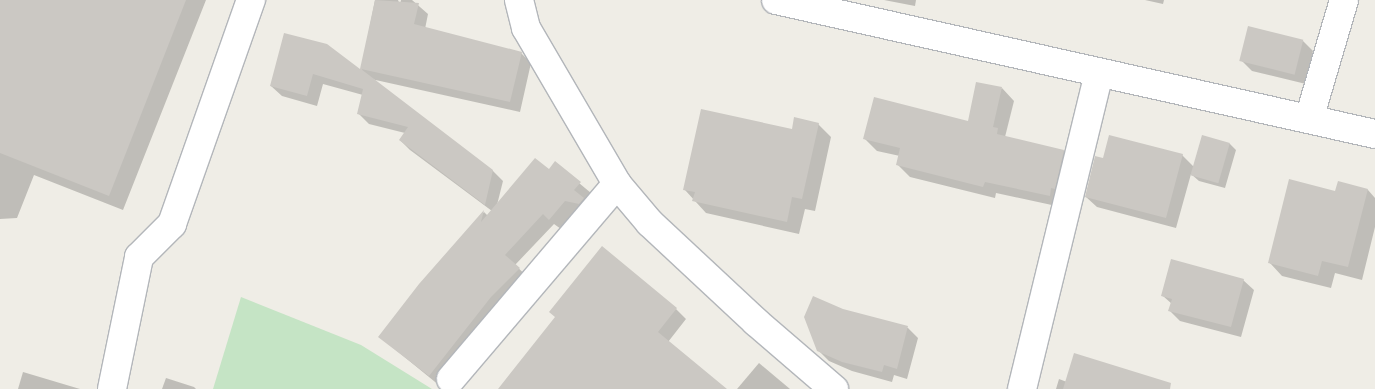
<!DOCTYPE html>
<html>
<head>
<meta charset="utf-8">
<style>
	body { margin:0 }
	#map { position:relative; width:1375px; height:389px; overflow:hidden; background:#efede6; font-family:Signika,sans-serif }
	div>[style] { position:absolute }
	[style*='--x'] { left:calc(var(--x)*1px); top:calc(var(--y)*1px); width:calc(var(--w)*1px); rotate:calc(var(--a)*1deg) }
	.green>* { inset:0; background:#c5e4c5 }
	.shadow>* { inset:0; background:#0003 }
	.building>* { inset:0; background:#cbc8c3; transform-origin:0 0 }
	.roads { filter:drop-shadow(1px 0 #b3b6ba) drop-shadow(-1px 0 #b3b6ba) drop-shadow(0 1px #b3b6ba) drop-shadow(0 -1px #b3b6ba) }
	.street>* { height:28px; margin:-14px; padding:0 14px; transform-origin:14px; border-radius:14px; background:#fff }
	.secondary>* { height:28px; margin:-14px; padding:0 14px; transform-origin:14px; border-radius:14px; background:#fff }
	span { translate:-50% -50%; white-space:nowrap; text-align:center; line-height:1.15; -webkit-text-stroke:4.5px #fff; paint-order:stroke }
</style>
</head>
<body>
<div id="map">
	<div class="green">
		<i style="clip-path:polygon(241px 297px,361px 345px,432px 389px,213px 389px)"></i>
	</div>
	<div class="shadow">
		<i style="clip-path:polygon(0 0,206px 0,123px 210px,34px 175px,17px 218px,0 219px)"></i>
		<i style="clip-path:polygon(375px 0,398px 0,400px 5px,401px 0,412px 0,428px 14px,425px 29px,521px 53px,531px 63px,520px 112px,371px 79px,493px 171px,503px 181px,497px 205px,549px 171px,555px 163px,591px 193px,585px 200px,594px 209px,590px 214px,576px 211px,561px 229px,554px 224px,515px 265px,530px 279px,440px 386px,380px 337px,420px 285px,484px 212px,488px 216px,492px 211px,410px 150px,400px 140px,405px 133px,369px 124px,358px 113px,363px 95px,323px 84px,317px 106px,282px 96px,271px 86px,285px 34px,361px 71px)"></i>
		<i style="clip-path:polygon(884px 0,916px 0,915px 6px)"></i>
		<i style="clip-path:polygon(1145px 0,1164px 0,1163px 4px)"></i>
		<i style="clip-path:polygon(1303px 41px,1313px 51px,1306px 84px,1252px 71px,1242px 61px)"></i>
		<i style="clip-path:polygon(1002px 88px,1014px 101px,1005px 137px,1064px 151px,1076px 163px,1061px 207px,996px 193px,995px 198px,910px 177px,898px 165px,900px 156px,877px 151px,865px 139px,969px 122px)"></i>
		<i style="clip-path:polygon(818px 124px,831px 137px,815px 211px,805px 209px,799px 234px,706px 213px,685px 190px,793px 130px)"></i>
		<i style="clip-path:polygon(1203px 137px,1230px 144px,1236px 150px,1225px 188px,1199px 181px,1191px 174px,1176px 228px,1097px 207px,1086px 197px,1104px 160px,1182px 155px,1195px 168px)"></i>
		<i style="clip-path:polygon(1368px 190px,1375px 198px,1375px 227px,1362px 280px,1335px 273px,1331px 288px,1282px 276px,1269px 262px,1336px 192px)"></i>
		<i style="clip-path:polygon(1243px 280px,1254px 290px,1241px 337px,1180px 321px,1170px 311px,1172px 304px,1163px 296px)"></i>
		<i style="clip-path:polygon(676px 309px,686px 319px,668px 342px,695px 389px,500px 389px)"></i>
		<i style="clip-path:polygon(842px 310px,908px 328px,918px 338px,907px 379px,894px 375px,892px 382px,852px 371px,829px 361px,818px 350px)"></i>
		<i style="clip-path:polygon(759px 363px,790px 389px,737px 389px)"></i>
		<i style="clip-path:polygon(23px 372px,80px 389px,18px 389px)"></i>
		<i style="clip-path:polygon(166px 378px,194px 387px,196px 389px,162px 389px)"></i>
		<i style="clip-path:polygon(1059px 379px,1067px 382px,1154px 389px,1056px 389px)"></i>
	</div>
	<div class="building">
		<i style="clip-path:polygon(0 0,186px 0,109px 196px,0 153px)"></i>
		<i style="clip-path:polygon(375px 0,419px 3px,414px 24px,522px 52px,510px 102px,361px 69px,493px 170px,485px 205px,399px 140px,408px 127px,357px 114px,363px 89px,313px 74px,307px 96px,270px 86px,284px 33px,327px 44px,360px 69px)"></i>
		<i style="left:1248px;top:26px;width:57px;height:36px;rotate:14deg"></i>
		<i style="clip-path:polygon(976px 82px,1002px 87px,993px 127px,998px 128px,997px 134px,1064px 150px,1055px 189px,1051px 188px,1050px 196px,985px 182px,983px 187px,896px 165px,900px 148px,863px 139px,874px 97px,968px 121px)"></i>
		<i style="clip-path:polygon(701px 109px,792px 129px,794px 117px,819px 123px,802px 199px,792px 197px,787px 222px,692px 201px,695px 192px,683px 190px)"></i>
		<i style="clip-path:polygon(1109px 135px,1183px 154px,1166px 218px,1085px 197px,1095px 156px,1103px 158px)"></i>
		<i style="left:1202px;top:135px;width:29px;height:42px;rotate:16deg"></i>
		<i style="clip-path:polygon(535px 158px,549px 169px,555px 161px,581px 182px,574px 190px,584px 198px,579px 204px,565px 201px,549px 220px,543px 214px,505px 255px,520px 268px,491px 297px,429px 376px,378px 337px,419px 284px,484px 210px,481px 222px)"></i>
		<i style="clip-path:polygon(1289px 179px,1335px 191px,1338px 181px,1368px 189px,1348px 267px,1322px 261px,1318px 276px,1268px 263px)"></i>
		<i style="clip-path:polygon(602px 246px,677px 308px,658px 332px,727px 389px,498px 389px,555px 317px,549px 312px)"></i>
		<i style="clip-path:polygon(1171px 259px,1244px 279px,1231px 327px,1168px 311px,1172px 299px,1161px 296px)"></i>
		<i style="clip-path:polygon(813px 296px,843px 309px,908px 326px,897px 369px,884px 365px,882px 372px,842px 362px,817px 351px,804px 317px)"></i>
		<i style="clip-path:polygon(1074px 353px,1171px 383px,1170px 389px,1063px 389px)"></i>
	</div>
	<div class="roads">
		<div class="street">
			<i style="--x:519;--y:0;--w:29;--a:76"></i>
			<i style="--x:526;--y:28;--w:181;--a:59.7"></i>
			<i style="--x:617;--y:184;--w:51;--a:49.8"></i>
			<i style="--x:650;--y:223;--w:145;--a:43"></i>
			<i style="--x:756;--y:322;--w:103;--a:40.7"></i>
			<i style="--x:1309;--y:119;--w:124;--a:-73.6"></i>
			<i style="--x:451;--y:379;--w:256;--a:-49.6"></i>
			<i style="--x:112;--y:389;--w:135;--a:-78.4"></i>
			<i style="--x:139;--y:257;--w:47;--a:-45"></i>
			<i style="--x:172;--y:224;--w:238;--a:-70.6"></i>
			<i style="--x:1022;--y:389;--w:325;--a:-76.3"></i>
		</div>
		<div class="secondary">
			<i style="--x:776;--y:0;--w:614;--a:12.61"></i>
		</div>
	</div>
</div>
</body>
</html>
